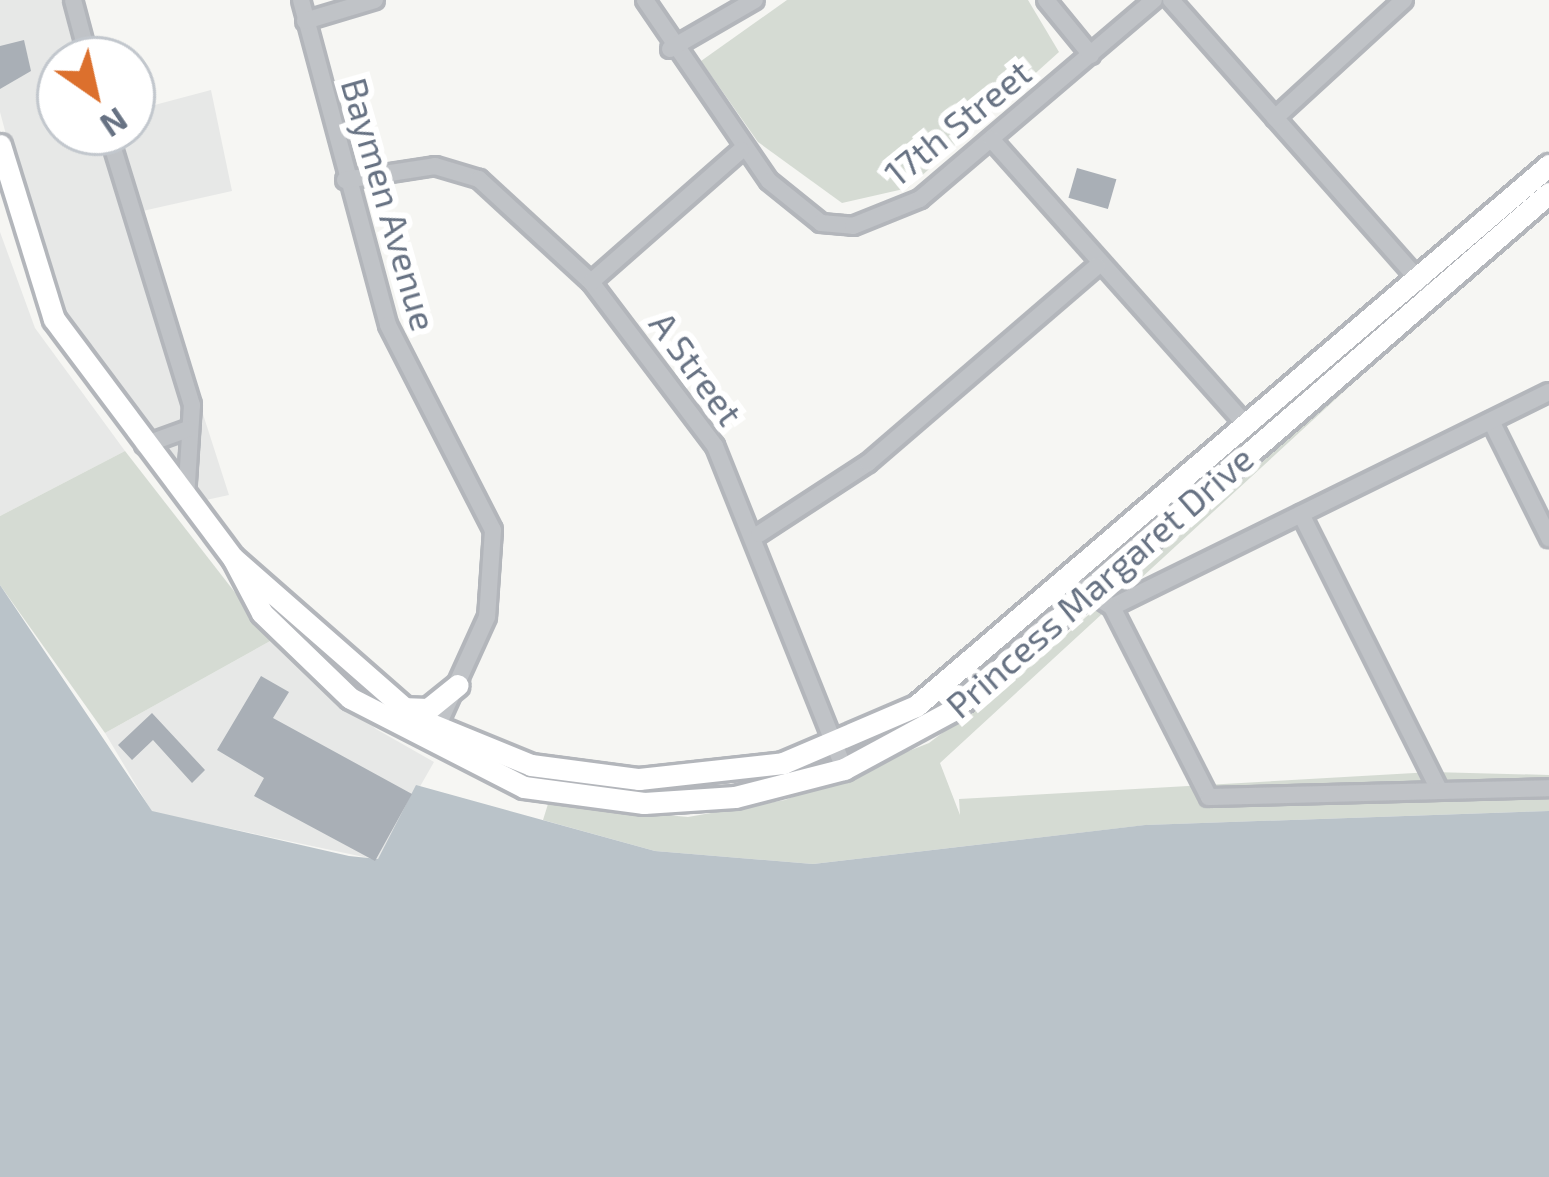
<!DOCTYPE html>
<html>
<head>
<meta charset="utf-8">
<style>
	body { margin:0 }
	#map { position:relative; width:1549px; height:1177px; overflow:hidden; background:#f6f6f3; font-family:"Exo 2",sans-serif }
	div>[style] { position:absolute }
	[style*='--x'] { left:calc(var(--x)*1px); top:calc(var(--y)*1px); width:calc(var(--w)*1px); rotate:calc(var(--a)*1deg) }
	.built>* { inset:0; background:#e7e8e7 }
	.green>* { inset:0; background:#d5dbd3 }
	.water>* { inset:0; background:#bac3c9 }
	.building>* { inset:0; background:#a9afb6; transform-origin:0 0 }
	.roads { filter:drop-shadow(3px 0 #b3b6bb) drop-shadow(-3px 0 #b3b6bb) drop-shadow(0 3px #b3b6bb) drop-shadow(0 -3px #b3b6bb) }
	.minor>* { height:16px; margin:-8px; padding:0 8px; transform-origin:8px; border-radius:8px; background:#c0c3c7 }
	.major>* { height:21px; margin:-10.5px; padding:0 10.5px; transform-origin:10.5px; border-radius:10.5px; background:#fff }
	span { translate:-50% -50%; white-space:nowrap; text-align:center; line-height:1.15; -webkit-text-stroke:12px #fff; paint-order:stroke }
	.street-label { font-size:36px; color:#677283 }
	.north { position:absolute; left:36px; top:36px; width:120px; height:120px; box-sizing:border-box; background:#fff; border:3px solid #c2c7cd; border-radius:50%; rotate:146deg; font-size:33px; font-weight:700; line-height:48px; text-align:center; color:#677283 }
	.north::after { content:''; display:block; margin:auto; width:42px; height:54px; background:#dc702d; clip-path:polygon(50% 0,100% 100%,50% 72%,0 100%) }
</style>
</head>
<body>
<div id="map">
	<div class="built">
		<i style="clip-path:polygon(0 0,75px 0,93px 60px,60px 60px,60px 132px,132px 132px,132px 111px,211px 90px,232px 191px,138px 212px,229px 495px,206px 500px,118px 401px,46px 284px,0 112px)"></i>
		<i style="clip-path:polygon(0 232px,35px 328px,125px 451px,0 516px)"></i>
		<i style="clip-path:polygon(272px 640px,376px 729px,434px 762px,378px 860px,152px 812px,105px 733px)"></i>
	</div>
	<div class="green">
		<i style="clip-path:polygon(787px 0,1028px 0,1059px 52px,908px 188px,842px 203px,758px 142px,701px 61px)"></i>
		<i style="clip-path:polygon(1549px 203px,940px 763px,960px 815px,959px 799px,1432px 772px,1549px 775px,1549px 811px,1146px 825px,813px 864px,655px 851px,543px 820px,548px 804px,688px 817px,785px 800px,929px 743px,1038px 660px)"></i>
		<i style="clip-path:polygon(125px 451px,272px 640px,105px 733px,0 585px,0 516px)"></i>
	</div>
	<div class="water">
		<i style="clip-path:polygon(0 585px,152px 811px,349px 856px,378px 859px,416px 785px,655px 851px,813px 864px,1145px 825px,1549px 811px,1549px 1177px,0 1177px)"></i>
	</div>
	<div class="building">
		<i style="clip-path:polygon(24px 40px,31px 71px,0 89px,0 46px)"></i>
		<i style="left:1077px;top:168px;width:41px;height:31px;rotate:16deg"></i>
		<i style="clip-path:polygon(261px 676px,289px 692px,273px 718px,412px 794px,375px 861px,254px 796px,264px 778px,217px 750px)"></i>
		<i style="clip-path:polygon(152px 713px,205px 770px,192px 783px,153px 740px,132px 760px,118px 745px)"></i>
	</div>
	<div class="roads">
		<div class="minor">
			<i style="--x:73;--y:0;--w:62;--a:75.1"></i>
			<i style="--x:301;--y:0;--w:336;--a:75"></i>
			<i style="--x:388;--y:325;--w:230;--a:62.9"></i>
			<i style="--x:493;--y:530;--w:87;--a:93.9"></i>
			<i style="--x:487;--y:617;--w:128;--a:114.4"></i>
			<i style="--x:645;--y:0;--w:219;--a:55.6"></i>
			<i style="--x:769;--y:181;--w:67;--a:38.9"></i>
			<i style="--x:821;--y:223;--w:32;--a:5"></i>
			<i style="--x:853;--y:226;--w:72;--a:-21.9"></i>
			<i style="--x:920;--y:199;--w:307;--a:-40.4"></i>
			<i style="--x:1046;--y:0;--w:71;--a:50.7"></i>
			<i style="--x:1171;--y:0;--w:383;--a:48.5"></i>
			<i style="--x:305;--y:21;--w:73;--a:-16.7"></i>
			<i style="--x:670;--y:49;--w:98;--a:-30"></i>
			<i style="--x:1275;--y:118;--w:175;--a:-42.5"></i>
			<i style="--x:108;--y:132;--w:286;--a:72.9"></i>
			<i style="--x:192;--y:405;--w:92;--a:93.7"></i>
			<i style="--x:992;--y:140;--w:382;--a:48.3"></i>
			<i style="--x:345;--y:180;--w:91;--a:-8.8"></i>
			<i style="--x:435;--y:166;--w:46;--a:16.5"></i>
			<i style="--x:479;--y:179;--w:152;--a:42.6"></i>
			<i style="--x:591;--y:282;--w:206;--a:52.9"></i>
			<i style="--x:715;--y:446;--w:348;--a:68.2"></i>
			<i style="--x:591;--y:282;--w:200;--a:-41.3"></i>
			<i style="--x:1491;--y:421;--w:131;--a:63.6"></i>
			<i style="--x:144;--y:445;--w:47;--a:-20"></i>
			<i style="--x:1301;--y:514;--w:308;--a:63.4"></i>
			<i style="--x:759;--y:534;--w:130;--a:-33.1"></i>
			<i style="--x:868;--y:463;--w:302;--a:-40.7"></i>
			<i style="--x:1072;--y:581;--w:48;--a:33"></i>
			<i style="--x:1112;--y:607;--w:487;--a:-26.2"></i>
			<i style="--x:1112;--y:607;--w:213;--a:63"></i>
			<i style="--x:1209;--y:797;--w:340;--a:-1.5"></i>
		</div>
		<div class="major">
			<i style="--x:0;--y:145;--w:182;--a:72.8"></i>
			<i style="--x:54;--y:319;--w:299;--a:53.2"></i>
			<i style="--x:233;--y:558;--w:243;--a:41.2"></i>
			<i style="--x:416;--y:718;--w:124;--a:22.2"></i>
			<i style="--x:531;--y:765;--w:109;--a:7.4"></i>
			<i style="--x:639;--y:779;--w:145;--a:-6.3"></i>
			<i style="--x:783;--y:763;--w:145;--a:-23.2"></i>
			<i style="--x:916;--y:706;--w:833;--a:-40.52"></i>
			<i style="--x:233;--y:558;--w:62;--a:62.2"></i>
			<i style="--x:262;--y:613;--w:122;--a:44"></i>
			<i style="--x:350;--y:698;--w:195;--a:27.1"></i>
			<i style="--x:524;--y:787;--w:121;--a:7.6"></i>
			<i style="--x:644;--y:803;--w:91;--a:-3.8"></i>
			<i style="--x:735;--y:797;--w:113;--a:-14.4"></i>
			<i style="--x:844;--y:769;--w:124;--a:-28.4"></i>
			<i style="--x:953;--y:710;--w:789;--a:-40.94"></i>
			<i style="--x:401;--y:708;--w:27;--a:2"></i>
			<i style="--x:428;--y:709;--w:38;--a:-39"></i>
		</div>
	</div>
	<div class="street-label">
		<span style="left:957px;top:122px;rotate:-39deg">17th Street</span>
		<span style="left:390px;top:204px;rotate:74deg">Baymen Avenue</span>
		<span style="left:697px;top:368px;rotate:54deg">A Street</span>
		<span style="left:1099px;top:581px;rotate:-41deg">Princess Margaret Drive</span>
	</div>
	<div class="north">N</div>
</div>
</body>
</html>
